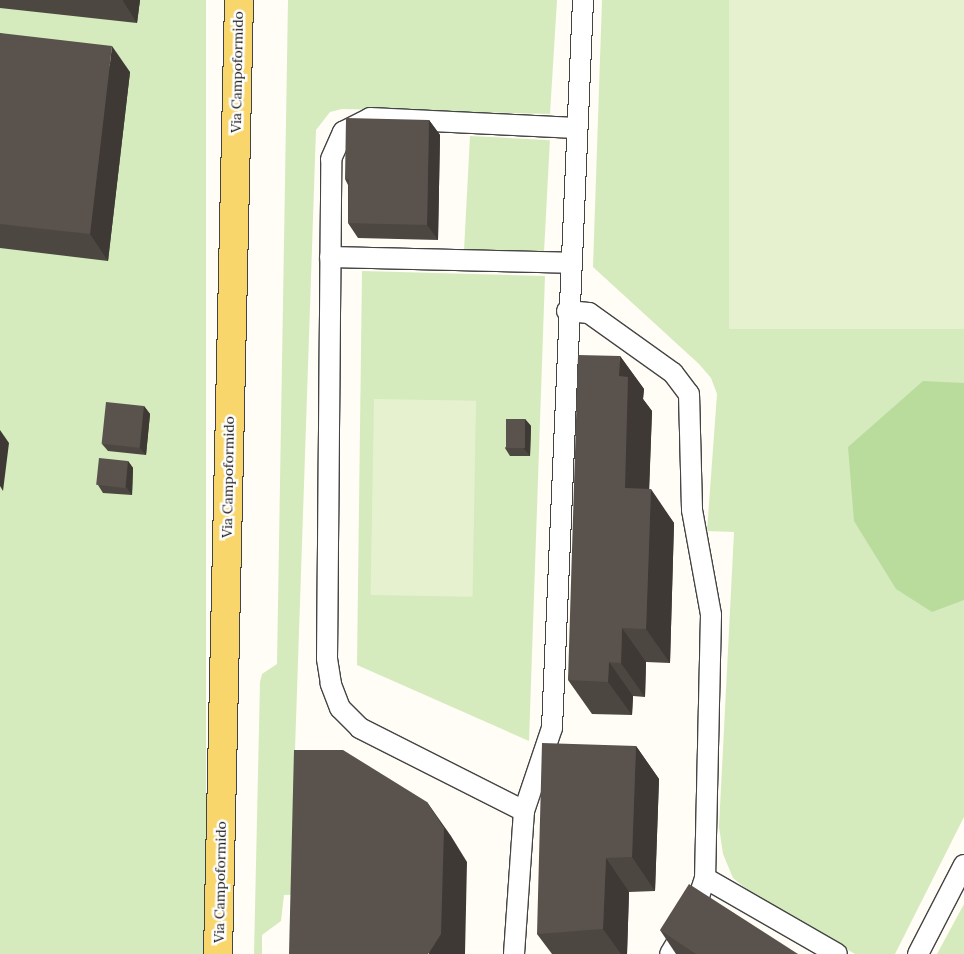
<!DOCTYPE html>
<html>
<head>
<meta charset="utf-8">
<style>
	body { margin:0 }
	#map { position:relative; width:964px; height:954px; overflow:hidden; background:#fffdf5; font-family:Lora,serif }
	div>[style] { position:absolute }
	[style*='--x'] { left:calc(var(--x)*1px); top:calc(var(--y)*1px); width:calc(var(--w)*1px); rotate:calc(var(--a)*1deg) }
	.green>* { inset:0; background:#d5ebbd; transform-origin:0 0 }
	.forest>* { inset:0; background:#b9dc9c }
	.pitch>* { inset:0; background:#e6f2cf; transform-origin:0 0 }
	.roads { filter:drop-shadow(1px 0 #444) drop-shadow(-1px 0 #444) drop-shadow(0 1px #444) drop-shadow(0 -1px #444) }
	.lane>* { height:20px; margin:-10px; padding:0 10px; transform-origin:10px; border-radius:10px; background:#fff }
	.primary>* { height:28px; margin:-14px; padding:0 14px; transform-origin:14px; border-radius:14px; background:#f9d66b }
	.wall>* { inset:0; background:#4d4742 }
	.shaded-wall>* { inset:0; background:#3f3936 }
	.building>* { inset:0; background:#5a524d; transform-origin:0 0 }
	span { translate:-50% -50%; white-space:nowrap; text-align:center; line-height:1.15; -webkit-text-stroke:5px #fff; paint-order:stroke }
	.street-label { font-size:14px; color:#111 }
</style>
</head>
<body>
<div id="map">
	<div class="green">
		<i style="left:0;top:0;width:206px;height:954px"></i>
		<i style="clip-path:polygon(288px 0,557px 0,550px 114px,342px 109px,330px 112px,316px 130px,295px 750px,311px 750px,309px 894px,284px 895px,281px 921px,262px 935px,262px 954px,254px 954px,260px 682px,262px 674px,277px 664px)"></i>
		<i style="clip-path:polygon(602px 0,964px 0,964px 817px,895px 954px,855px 954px,749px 891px,733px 878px,723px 854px,719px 827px,734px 532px,707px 531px,717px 394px,711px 378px,699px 364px,593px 267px)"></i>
		<i style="left:470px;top:136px;width:80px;height:117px;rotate:3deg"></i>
		<i style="clip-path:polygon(362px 271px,545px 276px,529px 741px,357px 665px)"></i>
		<i style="clip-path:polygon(964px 904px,964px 954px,937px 954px)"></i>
	</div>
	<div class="forest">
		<i style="clip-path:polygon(923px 381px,964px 383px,964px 600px,932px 612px,896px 589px,854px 521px,848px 447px)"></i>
	</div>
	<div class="pitch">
		<i style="left:729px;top:0;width:235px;height:329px"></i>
		<i style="left:374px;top:399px;width:102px;height:196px;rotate:1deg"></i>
	</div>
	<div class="roads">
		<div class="lane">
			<i style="--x:330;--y:257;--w:240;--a:1.4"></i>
			<i style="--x:567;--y:311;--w:22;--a:5"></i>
			<i style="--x:589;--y:313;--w:103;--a:35.5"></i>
			<i style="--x:673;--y:373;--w:26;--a:53"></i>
			<i style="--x:689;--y:394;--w:116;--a:88.5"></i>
			<i style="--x:692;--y:510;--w:107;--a:79.7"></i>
			<i style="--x:711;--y:615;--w:263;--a:91.3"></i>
			<i style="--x:705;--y:878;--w:40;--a:108"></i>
			<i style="--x:693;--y:916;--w:44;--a:121.2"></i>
			<i style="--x:524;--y:811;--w:184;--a:-153.2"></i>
			<i style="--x:360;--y:728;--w:28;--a:-135"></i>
			<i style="--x:340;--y:708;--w:26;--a:-111"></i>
			<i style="--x:331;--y:684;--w:26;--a:-99"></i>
			<i style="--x:327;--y:658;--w:499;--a:-89.5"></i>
			<i style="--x:331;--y:159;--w:30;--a:-66"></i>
			<i style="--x:343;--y:132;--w:30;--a:-27"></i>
			<i style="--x:370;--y:118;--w:206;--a:2.8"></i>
			<i style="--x:705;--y:878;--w:152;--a:29.9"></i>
			<i style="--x:514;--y:954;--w:143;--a:-86"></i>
			<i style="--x:524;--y:811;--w:88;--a:-71.4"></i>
			<i style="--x:552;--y:728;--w:729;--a:-87.56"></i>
			<i style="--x:918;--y:954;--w:100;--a:-62.7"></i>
		</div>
		<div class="primary">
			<i style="--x:218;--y:954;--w:954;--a:-88.74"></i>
		</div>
	</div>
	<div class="wall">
		<i style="clip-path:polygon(0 0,140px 0,137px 23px,0 8px)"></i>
		<i style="clip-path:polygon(0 33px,130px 72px,108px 261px,0 248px)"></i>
		<i style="clip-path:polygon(429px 120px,440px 135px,438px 240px,358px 238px,348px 223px,348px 185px,345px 179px)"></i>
		<i style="clip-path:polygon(620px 356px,644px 389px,643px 399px,652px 411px,649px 489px,674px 523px,670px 663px,646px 662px,645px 697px,633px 696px,632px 715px,592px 714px,568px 680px)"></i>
		<i style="clip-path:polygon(144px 406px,150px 414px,146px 455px,108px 451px,102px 444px)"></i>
		<i style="clip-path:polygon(525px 419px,531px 426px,530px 456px,510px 456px,505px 448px)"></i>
		<i style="clip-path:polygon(128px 461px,133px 468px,132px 495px,103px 493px,98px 485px)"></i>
		<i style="clip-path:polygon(636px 746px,659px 779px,655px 891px,629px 892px,627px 954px,552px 954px,537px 934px)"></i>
		<i style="clip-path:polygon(660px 930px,798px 954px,676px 954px)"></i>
	</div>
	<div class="shaded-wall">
		<i style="clip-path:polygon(123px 0,140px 0,137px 23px,123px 1px)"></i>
		<i style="clip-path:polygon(112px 46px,130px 72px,108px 261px,90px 234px)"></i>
		<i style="clip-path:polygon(429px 120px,440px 135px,438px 240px,427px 225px)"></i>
		<i style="clip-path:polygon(620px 356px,644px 389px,643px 399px,652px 411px,648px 522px,625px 488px,619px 376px)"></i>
		<i style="clip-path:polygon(144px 406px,150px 414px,146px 455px,140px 448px)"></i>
		<i style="clip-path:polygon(525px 419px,531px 426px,530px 456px,524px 449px)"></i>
		<i style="clip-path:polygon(0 430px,9px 443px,3px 491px,0 486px)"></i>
		<i style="clip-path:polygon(128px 461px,133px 468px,132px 495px,126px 487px)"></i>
		<i style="clip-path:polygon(651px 489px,674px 523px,670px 663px,646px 629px)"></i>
		<i style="clip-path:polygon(622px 628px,646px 662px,645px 697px,621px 663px)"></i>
		<i style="clip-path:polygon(609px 662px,633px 696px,632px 715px,608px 682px)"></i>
		<i style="clip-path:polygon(636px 746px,659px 779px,655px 891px,632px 857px)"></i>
		<i style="clip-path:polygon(427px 802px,451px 836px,467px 862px,465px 954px,429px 954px,429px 953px)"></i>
		<i style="clip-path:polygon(606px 858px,629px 892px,627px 954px,621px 954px,603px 929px)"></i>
	</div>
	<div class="building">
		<i style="clip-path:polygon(0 33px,112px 46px,90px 234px,0 224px)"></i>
		<i style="clip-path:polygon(346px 118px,429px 120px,427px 225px,348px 223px,349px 179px,345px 179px)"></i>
		<i style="clip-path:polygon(578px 355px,620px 356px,619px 376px,628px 377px,625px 488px,651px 489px,646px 629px,622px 628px,621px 663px,609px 662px,608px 682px,568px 680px)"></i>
		<i style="left:106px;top:402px;width:38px;height:42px;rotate:6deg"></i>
		<i style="left:506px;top:419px;width:19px;height:29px"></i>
		<i style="left:99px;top:458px;width:29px;height:27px;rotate:6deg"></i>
		<i style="clip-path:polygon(542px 743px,636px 746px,632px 857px,606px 858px,603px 929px,537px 934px)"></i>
		<i style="clip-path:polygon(294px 750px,343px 750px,427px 802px,444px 828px,441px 934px,429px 953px,428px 954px,289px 954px)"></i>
		<i style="clip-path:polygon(689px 884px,798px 954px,696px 954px,660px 930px)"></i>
	</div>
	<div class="street-label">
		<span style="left:237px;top:72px;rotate:-89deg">Via Campoformido</span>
		<span style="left:228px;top:477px;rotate:-89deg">Via Campoformido</span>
		<span style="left:220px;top:882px;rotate:-89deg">Via Campoformido</span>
	</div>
</div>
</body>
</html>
